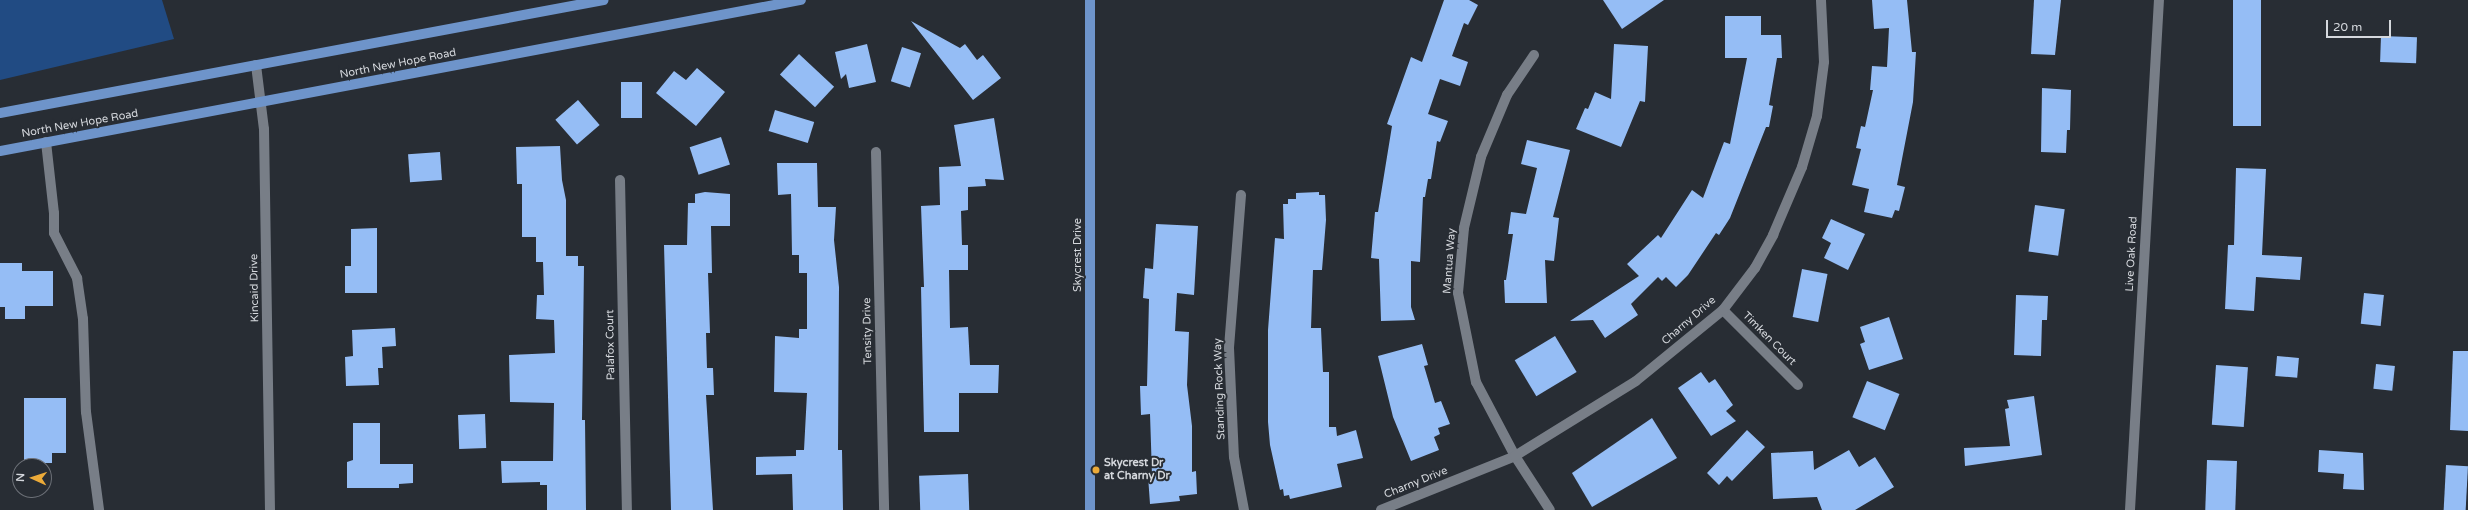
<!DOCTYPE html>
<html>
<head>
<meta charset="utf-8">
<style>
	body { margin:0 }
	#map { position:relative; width:2468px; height:510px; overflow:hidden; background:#282d34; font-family:"Varela Round",sans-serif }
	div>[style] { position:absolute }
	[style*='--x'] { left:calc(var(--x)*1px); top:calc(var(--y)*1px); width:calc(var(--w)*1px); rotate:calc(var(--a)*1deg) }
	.green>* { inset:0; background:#214b83 }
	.building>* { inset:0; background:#95bdf5; transform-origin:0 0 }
	.minor>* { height:10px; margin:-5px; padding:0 5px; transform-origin:5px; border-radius:5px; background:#787e87 }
	.major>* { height:10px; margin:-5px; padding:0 5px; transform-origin:5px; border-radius:5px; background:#6e94ca }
	.dots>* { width:11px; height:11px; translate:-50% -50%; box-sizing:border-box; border:2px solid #282d34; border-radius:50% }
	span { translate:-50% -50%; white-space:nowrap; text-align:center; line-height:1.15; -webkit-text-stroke:4px #282d34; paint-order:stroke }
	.street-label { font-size:11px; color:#d5d8dd }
	.poi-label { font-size:11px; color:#d5d8dd; font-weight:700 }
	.left { translate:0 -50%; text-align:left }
	.north { position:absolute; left:12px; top:458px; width:40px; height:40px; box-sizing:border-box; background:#282d34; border:1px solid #6d7178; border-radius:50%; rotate:273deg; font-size:11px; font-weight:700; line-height:16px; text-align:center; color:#d5d8dd }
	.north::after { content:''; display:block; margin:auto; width:14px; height:18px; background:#ebaa39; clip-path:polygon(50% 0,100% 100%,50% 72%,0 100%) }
	.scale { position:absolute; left:2326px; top:20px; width:65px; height:18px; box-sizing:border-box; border:2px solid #d5d8dd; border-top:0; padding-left:5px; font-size:12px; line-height:14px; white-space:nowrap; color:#d5d8dd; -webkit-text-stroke:3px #282d34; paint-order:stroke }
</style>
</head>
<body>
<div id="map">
	<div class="green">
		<i style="clip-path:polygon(0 0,162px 0,174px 39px,0 80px)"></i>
	</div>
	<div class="building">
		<i style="clip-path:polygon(1444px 0,1469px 0,1478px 5px,1468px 25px,1464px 23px,1452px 56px,1468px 62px,1460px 86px,1440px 79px,1428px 114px,1448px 121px,1440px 142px,1437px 141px,1431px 179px,1428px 179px,1425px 197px,1423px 197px,1420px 262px,1411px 261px,1411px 307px,1415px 320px,1381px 321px,1379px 259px,1371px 258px,1375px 212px,1378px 212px,1392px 126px,1387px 124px,1411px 57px,1422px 62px)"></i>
		<i style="clip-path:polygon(1603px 0,1664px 0,1622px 29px)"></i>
		<i style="clip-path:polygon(1872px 0,1907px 0,1912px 52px,1916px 52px,1913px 102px,1897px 185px,1905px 187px,1899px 211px,1895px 210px,1892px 218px,1864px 212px,1869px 189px,1852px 185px,1861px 149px,1856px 148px,1861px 126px,1865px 127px,1873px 90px,1870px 90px,1872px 66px,1887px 67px,1889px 28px,1874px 29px)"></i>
		<i style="clip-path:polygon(2034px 0,2061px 0,2055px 55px,2031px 54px)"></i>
		<i style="left:2233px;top:0;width:28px;height:126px"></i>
		<i style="clip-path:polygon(1725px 16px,1761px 16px,1761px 35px,1781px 35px,1782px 58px,1777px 58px,1769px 105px,1773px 106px,1769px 127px,1766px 127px,1730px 218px,1719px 235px,1716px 233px,1688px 275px,1676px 287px,1666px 277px,1662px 281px,1658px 277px,1631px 304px,1638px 315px,1605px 338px,1593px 320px,1570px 321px,1639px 276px,1627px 264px,1658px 235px,1661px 238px,1692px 190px,1703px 198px,1724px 142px,1730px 144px,1747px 58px,1725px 58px)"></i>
		<i style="clip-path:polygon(911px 21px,960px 48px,965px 44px,977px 60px,983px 55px,1001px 78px,973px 100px)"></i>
		<i style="left:2381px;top:36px;width:36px;height:26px;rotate:2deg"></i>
		<i style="clip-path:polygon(867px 44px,876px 82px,849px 88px,846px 74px,841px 79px,835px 52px)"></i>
		<i style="clip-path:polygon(1614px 44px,1648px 46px,1645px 102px,1640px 101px,1621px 147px,1576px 129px,1585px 108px,1588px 109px,1595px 92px,1611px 99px)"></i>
		<i style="left:902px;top:47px;width:20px;height:36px;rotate:18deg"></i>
		<i style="left:799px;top:54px;width:48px;height:28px;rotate:43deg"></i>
		<i style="clip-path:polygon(697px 68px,725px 92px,696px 126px,656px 93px,674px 71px,686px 80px)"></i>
		<i style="left:621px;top:82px;width:21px;height:36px"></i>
		<i style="clip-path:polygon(2042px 88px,2071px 90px,2070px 130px,2067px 130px,2066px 153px,2041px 152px)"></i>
		<i style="left:578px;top:100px;width:33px;height:30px;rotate:49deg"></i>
		<i style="left:775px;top:110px;width:41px;height:22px;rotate:17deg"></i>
		<i style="clip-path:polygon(994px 118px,1004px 180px,985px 179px,986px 186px,968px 187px,968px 210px,961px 211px,962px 245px,968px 245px,968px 270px,949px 270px,950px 328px,968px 327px,970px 365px,999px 365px,998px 393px,959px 393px,959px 432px,924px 432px,921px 287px,924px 287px,921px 206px,940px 205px,939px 167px,961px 166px,954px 125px)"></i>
		<i style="left:721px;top:137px;width:29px;height:33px;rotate:72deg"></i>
		<i style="clip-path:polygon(1527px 140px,1570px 150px,1553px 217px,1559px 218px,1554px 261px,1545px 260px,1547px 303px,1505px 303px,1504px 280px,1506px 280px,1513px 234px,1508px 234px,1511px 212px,1526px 214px,1537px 168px,1521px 164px)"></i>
		<i style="clip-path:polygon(560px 146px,562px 180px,566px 200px,566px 256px,578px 256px,578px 266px,584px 266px,582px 420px,585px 420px,586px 510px,547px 510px,547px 485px,540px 485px,540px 482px,502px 483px,501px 461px,553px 461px,554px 403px,510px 402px,509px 355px,555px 353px,554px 320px,536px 319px,537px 295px,544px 295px,543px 262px,536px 262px,536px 237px,522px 237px,522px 184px,517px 184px,516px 147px)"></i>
		<i style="left:440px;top:152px;width:28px;height:32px;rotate:86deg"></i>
		<i style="clip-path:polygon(777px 163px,817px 163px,818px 207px,836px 207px,834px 240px,839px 287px,838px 450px,842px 450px,843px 510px,793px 510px,792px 474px,756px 475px,756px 457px,796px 456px,796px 450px,804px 450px,807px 393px,774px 392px,775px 336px,799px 338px,799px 329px,807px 329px,807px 273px,799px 273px,799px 255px,792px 255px,791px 194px,778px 195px)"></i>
		<i style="clip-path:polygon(2236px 168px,2266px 169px,2262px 255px,2302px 257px,2300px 280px,2256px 277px,2254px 311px,2225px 309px,2228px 245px,2234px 245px)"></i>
		<i style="clip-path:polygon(705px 192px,730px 194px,730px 226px,711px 226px,712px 273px,708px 273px,710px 333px,706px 333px,707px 368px,713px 368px,714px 395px,706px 395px,713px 510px,671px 510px,664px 245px,687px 245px,688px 203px,695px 203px,695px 194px)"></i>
		<i style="clip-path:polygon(1319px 192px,1319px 195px,1325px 195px,1326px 220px,1322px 270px,1313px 270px,1311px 328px,1321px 328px,1323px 372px,1329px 372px,1329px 427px,1336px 427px,1337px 436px,1356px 430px,1363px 458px,1337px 464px,1342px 487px,1290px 499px,1289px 495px,1284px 496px,1283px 489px,1280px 490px,1270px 445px,1268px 422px,1268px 330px,1275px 238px,1284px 239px,1283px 204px,1288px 204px,1288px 199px,1296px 199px,1296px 193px)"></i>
		<i style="left:2035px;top:205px;width:30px;height:47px;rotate:8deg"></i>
		<i style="clip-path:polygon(1831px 219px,1865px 234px,1848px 270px,1824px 258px,1831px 243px,1822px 238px)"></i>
		<i style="clip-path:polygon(1156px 224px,1198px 226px,1194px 295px,1177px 293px,1175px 331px,1189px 332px,1187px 385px,1192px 426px,1192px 472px,1196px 471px,1197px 494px,1179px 496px,1180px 501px,1150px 504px,1148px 476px,1152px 475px,1150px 414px,1141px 415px,1140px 386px,1147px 386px,1149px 299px,1143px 298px,1145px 268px,1153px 269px)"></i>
		<i style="clip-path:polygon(377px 228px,377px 293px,345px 293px,345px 266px,351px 266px,351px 229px)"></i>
		<i style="clip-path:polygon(0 263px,22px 263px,22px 271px,53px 271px,53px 306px,25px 306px,25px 319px,5px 319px,5px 307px,0 307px)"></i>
		<i style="left:1802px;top:269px;width:26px;height:49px;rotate:11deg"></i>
		<i style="left:2364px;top:293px;width:20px;height:31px;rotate:6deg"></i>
		<i style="clip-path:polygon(2016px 295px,2048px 296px,2047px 320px,2042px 320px,2041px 356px,2014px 355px)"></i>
		<i style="clip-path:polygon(1889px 317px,1903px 359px,1869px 370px,1860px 344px,1865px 342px,1860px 327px)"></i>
		<i style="clip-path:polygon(395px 328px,396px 346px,382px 347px,383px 368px,378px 368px,379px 385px,346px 386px,345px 357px,353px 356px,352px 330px)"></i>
		<i style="left:1555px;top:336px;width:42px;height:47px;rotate:59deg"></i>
		<i style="clip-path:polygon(1422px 344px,1428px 365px,1424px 366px,1435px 403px,1441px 401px,1450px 424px,1438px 428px,1440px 434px,1434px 437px,1439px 450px,1411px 461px,1393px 417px,1378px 356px)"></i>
		<i style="clip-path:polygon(2453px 351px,2468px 351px,2468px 431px,2450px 430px)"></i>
		<i style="left:2277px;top:356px;width:22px;height:20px;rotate:5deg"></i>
		<i style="left:2376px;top:364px;width:19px;height:25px;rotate:6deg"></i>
		<i style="left:2216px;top:365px;width:32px;height:60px;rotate:4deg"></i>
		<i style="clip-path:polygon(1701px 372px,1709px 383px,1715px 379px,1733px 405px,1726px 411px,1736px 421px,1711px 436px,1678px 388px)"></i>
		<i style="left:1867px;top:381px;width:35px;height:39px;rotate:22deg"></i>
		<i style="clip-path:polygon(2034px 396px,2042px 455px,1965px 466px,1964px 448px,2010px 446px,2005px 409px,2009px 408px,2007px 400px)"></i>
		<i style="clip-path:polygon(24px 398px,66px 398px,66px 453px,52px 453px,52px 463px,24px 463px)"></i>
		<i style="left:485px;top:414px;width:34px;height:27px;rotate:88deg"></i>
		<i style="clip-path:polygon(1652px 418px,1677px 458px,1592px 507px,1572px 473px)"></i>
		<i style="clip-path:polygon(353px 423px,380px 423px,380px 464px,413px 464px,413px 483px,399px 484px,399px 488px,347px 488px,347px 462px,353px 460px)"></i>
		<i style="clip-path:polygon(1747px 430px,1765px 447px,1732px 481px,1727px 476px,1719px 485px,1707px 473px)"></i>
		<i style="clip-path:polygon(1849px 450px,1859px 467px,1875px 457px,1894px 487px,1855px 510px,1822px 510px,1817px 497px,1773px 499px,1771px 453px,1813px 451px,1814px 470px)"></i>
		<i style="clip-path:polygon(2319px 450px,2363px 453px,2364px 490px,2343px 489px,2344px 474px,2318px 472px)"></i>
		<i style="left:2207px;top:460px;width:30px;height:50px;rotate:2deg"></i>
		<i style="left:2446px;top:465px;width:22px;height:45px;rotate:3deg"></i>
		<i style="left:968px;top:474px;width:36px;height:49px;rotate:88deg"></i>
	</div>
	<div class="minor">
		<i style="--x:1534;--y:55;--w:48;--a:124"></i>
		<i style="--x:1507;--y:95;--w:67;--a:112.8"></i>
		<i style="--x:1481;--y:157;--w:73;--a:103.5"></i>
		<i style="--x:1464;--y:228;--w:65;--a:95.3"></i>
		<i style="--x:1458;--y:293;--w:91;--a:78.6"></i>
		<i style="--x:1476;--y:382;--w:84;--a:62.2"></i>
		<i style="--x:1515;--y:456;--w:64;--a:57.1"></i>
		<i style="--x:256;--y:65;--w:64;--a:82.9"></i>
		<i style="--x:264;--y:129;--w:381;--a:89.1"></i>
		<i style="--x:46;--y:142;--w:71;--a:83.6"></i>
		<i style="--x:54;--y:213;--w:20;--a:90"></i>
		<i style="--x:54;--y:233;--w:51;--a:62.9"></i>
		<i style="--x:77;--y:278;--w:41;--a:81.7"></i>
		<i style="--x:83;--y:319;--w:93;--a:88.2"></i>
		<i style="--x:86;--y:412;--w:99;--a:82.4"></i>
		<i style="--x:876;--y:152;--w:358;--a:88.7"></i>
		<i style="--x:620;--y:180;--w:330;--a:88.8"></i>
		<i style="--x:1241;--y:195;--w:153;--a:94.5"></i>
		<i style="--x:1229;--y:348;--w:109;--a:87.4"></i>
		<i style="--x:1234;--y:457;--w:54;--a:79.3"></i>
		<i style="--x:1723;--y:310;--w:106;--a:45"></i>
		<i style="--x:1381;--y:510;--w:144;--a:-21.9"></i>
		<i style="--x:1515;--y:456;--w:142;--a:-31.8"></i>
		<i style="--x:1636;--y:381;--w:112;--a:-39.2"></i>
		<i style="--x:1723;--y:310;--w:53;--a:-52.7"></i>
		<i style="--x:1755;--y:268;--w:38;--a:-61"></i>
		<i style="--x:1773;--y:235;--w:74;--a:-66.9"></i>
		<i style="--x:1802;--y:167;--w:53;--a:-73.6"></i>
		<i style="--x:1817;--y:116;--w:54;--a:-82.6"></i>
		<i style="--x:1824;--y:62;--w:62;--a:-92.8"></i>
		<i style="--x:2130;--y:510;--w:511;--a:-86.75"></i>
	</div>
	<div class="major">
		<i style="--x:1090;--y:0;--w:510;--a:90"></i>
		<i style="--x:0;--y:113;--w:614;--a:-10.6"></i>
		<i style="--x:0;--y:151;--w:815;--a:-10.68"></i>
	</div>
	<div class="dots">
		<i style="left:1096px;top:470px;background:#ebaa39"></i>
	</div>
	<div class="street-label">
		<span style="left:398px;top:64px;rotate:-11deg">North New Hope Road</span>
		<span style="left:80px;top:124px;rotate:-10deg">North New Hope Road</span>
		<span style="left:2132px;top:254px;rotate:-87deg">Live Oak Road</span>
		<span style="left:1078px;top:255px;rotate:-90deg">Skycrest Drive</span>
		<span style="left:1450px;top:261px;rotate:-86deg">Mantua Way</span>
		<span style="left:255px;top:288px;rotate:-91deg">Kincaid Drive</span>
		<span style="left:1689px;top:321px;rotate:-41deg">Charny Drive</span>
		<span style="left:868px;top:331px;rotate:-91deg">Tensity Drive</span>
		<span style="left:1769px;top:339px;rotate:45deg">Timken Court</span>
		<span style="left:611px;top:345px;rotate:-91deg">Palafox Court</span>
		<span style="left:1220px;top:389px;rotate:-92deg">Standing Rock Way</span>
		<span style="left:1416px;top:483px;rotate:-22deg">Charny Drive</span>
	</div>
	<div class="poi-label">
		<span class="left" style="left:1104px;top:470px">Skycrest Dr<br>at Charny Dr</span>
	</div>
	<div class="north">N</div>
	<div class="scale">20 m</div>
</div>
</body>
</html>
